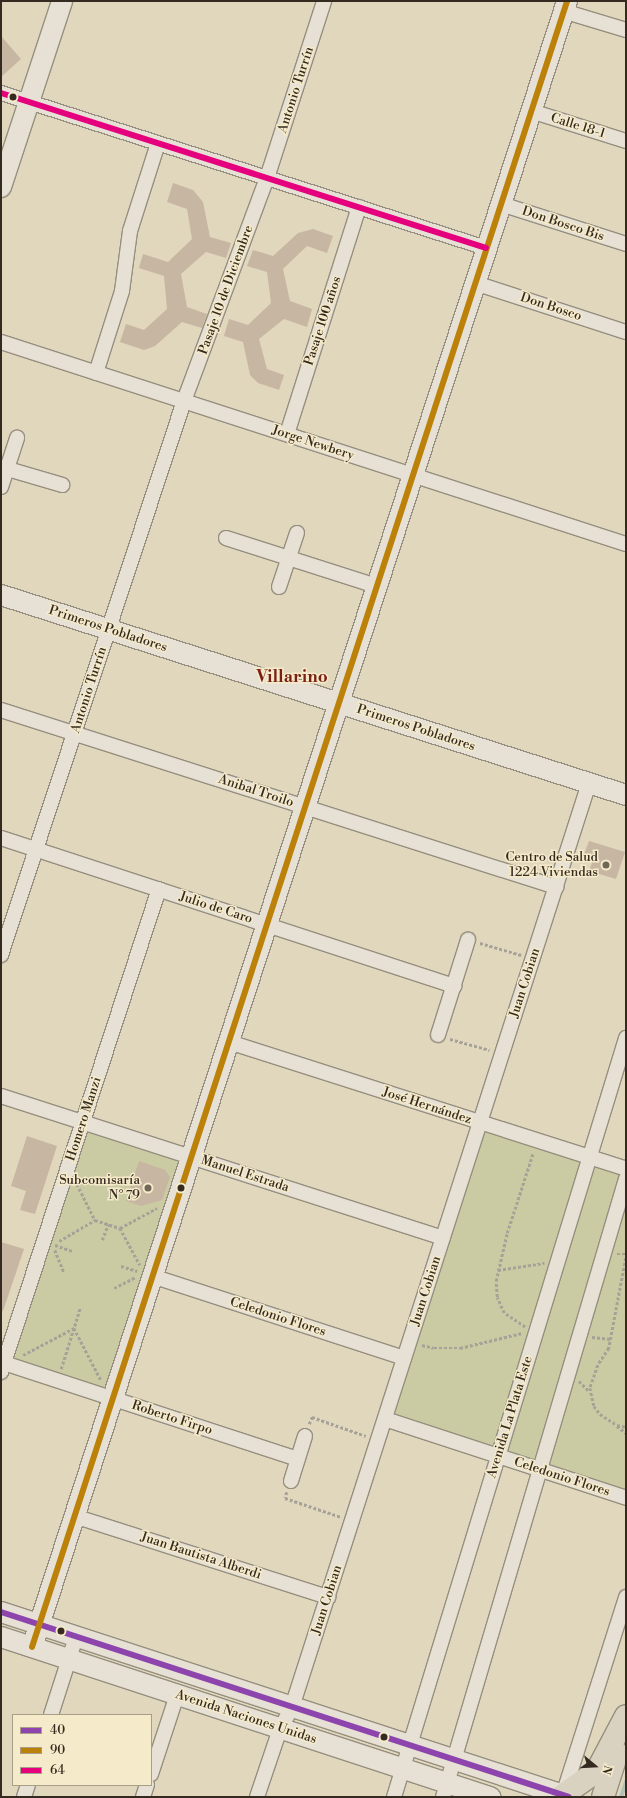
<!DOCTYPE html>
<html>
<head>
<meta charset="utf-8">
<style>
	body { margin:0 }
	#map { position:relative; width:627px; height:1798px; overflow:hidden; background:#e1d7bd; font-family:"Libre Bodoni",serif }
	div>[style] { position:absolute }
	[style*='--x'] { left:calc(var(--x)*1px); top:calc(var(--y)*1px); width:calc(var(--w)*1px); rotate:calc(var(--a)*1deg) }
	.green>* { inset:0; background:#cacba2; transform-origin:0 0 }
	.stream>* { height:4px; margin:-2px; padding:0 2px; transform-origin:2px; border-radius:2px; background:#b1c3b7 }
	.building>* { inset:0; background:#c7b6a2 }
	.path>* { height:2.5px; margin-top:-1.25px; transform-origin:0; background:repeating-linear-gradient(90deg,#a7a298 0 3px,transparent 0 5px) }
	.roads { filter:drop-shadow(1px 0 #968f7f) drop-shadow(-1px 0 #968f7f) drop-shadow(0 1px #968f7f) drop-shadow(0 -1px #968f7f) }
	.street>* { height:14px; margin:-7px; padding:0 7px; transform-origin:7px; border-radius:7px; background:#e6e1d4 }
	.secondary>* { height:20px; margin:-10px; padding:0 10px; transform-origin:10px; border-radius:10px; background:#e6e1d4 }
	.primary>* { height:22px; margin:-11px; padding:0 11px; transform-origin:11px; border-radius:11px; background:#dad2c0 }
	.bus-1>* { height:6px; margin:-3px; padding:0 3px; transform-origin:3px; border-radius:3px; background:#8e44ad }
	.bus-2>* { height:6px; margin:-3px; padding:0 3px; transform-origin:3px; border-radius:3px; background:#bc8109 }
	.bus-3>* { height:6px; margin:-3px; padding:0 3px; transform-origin:3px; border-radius:3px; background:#e5007d }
	.dots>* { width:11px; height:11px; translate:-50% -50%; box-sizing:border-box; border:2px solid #f5eaca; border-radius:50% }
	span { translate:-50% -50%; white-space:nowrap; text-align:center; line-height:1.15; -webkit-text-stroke:3px #f5eaca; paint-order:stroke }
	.street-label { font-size:13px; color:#342a1f }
	.poi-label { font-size:13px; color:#342a1f }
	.right { translate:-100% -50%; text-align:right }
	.district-label { font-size:17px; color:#7a1f14; font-weight:700 }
	.frame { position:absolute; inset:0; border:2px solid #342a1f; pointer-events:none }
	.legend { position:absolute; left:12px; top:1714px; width:140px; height:72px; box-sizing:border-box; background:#f5eaca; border:1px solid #a89d86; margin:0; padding:5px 7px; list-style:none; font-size:12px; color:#342a1f }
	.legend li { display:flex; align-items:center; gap:8px; height:20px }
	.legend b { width:20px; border:1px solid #a89d86 }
	.north { position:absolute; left:575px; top:1746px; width:40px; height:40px; -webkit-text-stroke:3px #f5eaca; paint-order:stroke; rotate:108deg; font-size:11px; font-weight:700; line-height:16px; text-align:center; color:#342a1f }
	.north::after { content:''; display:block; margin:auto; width:14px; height:18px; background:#342a1f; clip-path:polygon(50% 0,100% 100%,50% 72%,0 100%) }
</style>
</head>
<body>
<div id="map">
	<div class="green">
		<i style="left:83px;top:1122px;width:114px;height:254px;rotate:18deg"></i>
		<i style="clip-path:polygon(485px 1129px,626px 1175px,626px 1491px,392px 1415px)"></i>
	</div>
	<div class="stream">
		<i style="--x:621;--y:1797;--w:16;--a:-72"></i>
	</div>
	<div class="building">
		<i style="clip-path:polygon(1px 36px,21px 59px,1px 77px)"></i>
		<i style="clip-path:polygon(173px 183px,193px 190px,203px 202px,210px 237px,231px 243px,226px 258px,206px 252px,181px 274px,187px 307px,207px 314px,202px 328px,182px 322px,155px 346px,144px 350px,120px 342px,126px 324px,144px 330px,167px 309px,164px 276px,139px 268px,143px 254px,168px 262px,192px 239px,187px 209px,167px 202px)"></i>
		<i style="clip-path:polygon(313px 229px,333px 236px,327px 253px,307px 246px,283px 269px,290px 301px,312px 309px,307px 327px,284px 319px,259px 339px,267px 369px,284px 375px,279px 390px,258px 383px,250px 375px,243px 342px,224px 336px,229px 319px,248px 325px,271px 303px,267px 272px,247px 266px,253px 250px,273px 256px,298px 233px)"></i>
		<i style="clip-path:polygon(589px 841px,625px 852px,616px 879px,589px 871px,593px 860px,583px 857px)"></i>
		<i style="clip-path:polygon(27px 1136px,57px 1146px,35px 1214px,20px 1210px,26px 1191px,11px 1186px)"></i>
		<i style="clip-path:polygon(139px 1161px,165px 1170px,170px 1177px,162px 1200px,141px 1206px,126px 1201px)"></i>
		<i style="clip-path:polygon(1px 1242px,24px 1249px,3px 1311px,1px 1311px)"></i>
	</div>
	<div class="path">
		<i style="--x:480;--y:943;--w:43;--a:16.3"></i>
		<i style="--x:450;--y:1039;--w:41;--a:15.4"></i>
		<i style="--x:77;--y:1184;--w:40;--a:63.4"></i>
		<i style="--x:95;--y:1220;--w:26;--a:18"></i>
		<i style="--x:120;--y:1228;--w:42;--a:61.6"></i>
		<i style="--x:120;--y:1228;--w:42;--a:-28.4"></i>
		<i style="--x:102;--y:1240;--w:17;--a:-69"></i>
		<i style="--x:59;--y:1241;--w:42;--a:-30.3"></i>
		<i style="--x:55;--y:1245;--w:18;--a:19"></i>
		<i style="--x:55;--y:1250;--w:24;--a:68"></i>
		<i style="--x:617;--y:1254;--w:9;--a:0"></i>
		<i style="--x:626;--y:1258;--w:92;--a:100.7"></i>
		<i style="--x:609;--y:1348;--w:20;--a:123"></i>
		<i style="--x:598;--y:1365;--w:24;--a:109"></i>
		<i style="--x:590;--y:1388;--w:18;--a:77"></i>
		<i style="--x:594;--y:1406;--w:10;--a:53"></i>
		<i style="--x:600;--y:1414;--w:20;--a:33"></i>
		<i style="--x:617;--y:1425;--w:9;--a:13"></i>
		<i style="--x:121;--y:1266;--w:17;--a:17"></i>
		<i style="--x:498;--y:1270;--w:47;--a:-8.7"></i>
		<i style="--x:114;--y:1288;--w:25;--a:-27"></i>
		<i style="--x:525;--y:1327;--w:25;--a:-146"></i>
		<i style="--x:504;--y:1313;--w:17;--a:-114"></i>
		<i style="--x:497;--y:1297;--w:16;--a:-94"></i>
		<i style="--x:496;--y:1281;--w:49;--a:-77.1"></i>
		<i style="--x:507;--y:1233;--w:84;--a:-72"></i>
		<i style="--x:592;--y:1337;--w:19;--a:6"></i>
		<i style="--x:422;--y:1345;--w:12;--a:14"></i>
		<i style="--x:434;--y:1348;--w:26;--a:0"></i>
		<i style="--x:460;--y:1348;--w:64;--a:-13.6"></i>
		<i style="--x:23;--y:1355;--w:58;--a:-27.9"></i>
		<i style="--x:74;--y:1328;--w:59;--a:62.6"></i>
		<i style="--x:61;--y:1369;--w:64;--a:-72.7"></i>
		<i style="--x:579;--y:1381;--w:14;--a:45"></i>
		<i style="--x:309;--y:1424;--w:8;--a:-67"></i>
		<i style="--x:312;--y:1417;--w:57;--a:19.4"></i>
		<i style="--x:617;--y:1426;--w:11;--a:38"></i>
		<i style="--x:287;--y:1492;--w:6;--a:108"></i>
		<i style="--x:285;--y:1498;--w:59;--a:18.7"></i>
	</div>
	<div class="roads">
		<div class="street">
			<i style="--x:563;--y:11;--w:66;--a:16.8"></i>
			<i style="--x:1;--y:93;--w:509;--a:17.72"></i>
			<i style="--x:531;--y:111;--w:100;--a:17.5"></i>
			<i style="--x:501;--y:204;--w:131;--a:17.7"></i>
			<i style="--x:475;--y:283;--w:159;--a:18"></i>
			<i style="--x:1;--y:342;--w:657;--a:17.91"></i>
			<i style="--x:96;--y:373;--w:86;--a:-72.4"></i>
			<i style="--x:122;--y:291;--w:61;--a:-82.4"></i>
			<i style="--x:130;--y:231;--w:92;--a:-72.3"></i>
			<i style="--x:287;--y:434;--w:238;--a:-72.4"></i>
			<i style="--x:1;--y:467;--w:64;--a:16.4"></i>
			<i style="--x:1;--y:487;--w:52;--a:-71.9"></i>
			<i style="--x:226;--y:538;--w:157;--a:17.7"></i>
			<i style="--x:279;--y:587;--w:57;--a:-71.6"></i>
			<i style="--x:1;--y:710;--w:583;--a:17.69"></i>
			<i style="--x:1;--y:838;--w:477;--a:18.1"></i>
			<i style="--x:1;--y:955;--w:583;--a:-71.72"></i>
			<i style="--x:184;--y:401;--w:238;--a:-69.6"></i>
			<i style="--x:267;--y:178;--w:186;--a:-72.1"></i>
			<i style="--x:438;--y:1035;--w:100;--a:-72.5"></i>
			<i style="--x:229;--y:1042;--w:417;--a:17.7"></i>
			<i style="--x:1;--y:1096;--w:464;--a:17.8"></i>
			<i style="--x:152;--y:1276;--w:265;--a:18"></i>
			<i style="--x:1;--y:1362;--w:312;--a:18.1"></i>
			<i style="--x:1;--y:1372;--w:508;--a:-71.89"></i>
			<i style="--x:385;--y:1419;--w:254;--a:18.1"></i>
			<i style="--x:291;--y:1481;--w:47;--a:-72.7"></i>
			<i style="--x:74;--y:1516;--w:267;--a:17.7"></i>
			<i style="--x:51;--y:1715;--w:82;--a:-72.2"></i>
			<i style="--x:151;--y:1774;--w:83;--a:-71.8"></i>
			<i style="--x:563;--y:1795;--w:208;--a:-72.3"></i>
			<i style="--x:24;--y:1797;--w:13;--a:-72"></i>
			<i style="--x:143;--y:1797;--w:13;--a:-72"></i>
			<i style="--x:257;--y:1797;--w:72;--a:-71.3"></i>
			<i style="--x:280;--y:1729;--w:25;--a:-61"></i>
			<i style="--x:292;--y:1707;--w:971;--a:-72.18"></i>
			<i style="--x:394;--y:1797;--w:794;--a:-73"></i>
			<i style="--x:443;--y:1797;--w:645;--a:-73.51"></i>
		</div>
		<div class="secondary">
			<i style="--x:1;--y:187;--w:196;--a:-71.8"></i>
			<i style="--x:1;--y:595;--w:656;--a:17.74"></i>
			<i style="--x:1;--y:1612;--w:597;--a:18.04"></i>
			<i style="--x:1;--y:1637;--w:515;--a:18.12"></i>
			<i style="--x:32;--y:1647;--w:1731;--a:-71.99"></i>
		</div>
		<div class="primary">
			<i style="--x:563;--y:1795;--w:42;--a:-35.2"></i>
			<i style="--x:597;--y:1771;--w:62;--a:-62.2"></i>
			<i style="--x:603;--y:1797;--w:46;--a:-72.3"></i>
		</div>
	</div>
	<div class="bus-1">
		<i style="--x:1;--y:1612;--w:597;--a:18.04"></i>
	</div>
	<div class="bus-2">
		<i style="--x:32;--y:1647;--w:1731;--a:-71.99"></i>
	</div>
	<div class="bus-3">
		<i style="--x:1;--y:93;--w:509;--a:17.72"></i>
	</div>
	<div class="dots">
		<i style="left:13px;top:97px;background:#342a1f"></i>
		<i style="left:606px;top:865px;background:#716756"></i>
		<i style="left:148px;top:1188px;background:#716756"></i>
		<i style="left:181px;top:1188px;background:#342a1f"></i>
		<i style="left:61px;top:1631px;background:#342a1f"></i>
		<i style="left:384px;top:1737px;background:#342a1f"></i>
	</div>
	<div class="street-label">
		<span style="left:296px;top:90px;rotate:-72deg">Antonio Turrín</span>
		<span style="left:578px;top:126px;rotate:17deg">Calle 18-1</span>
		<span style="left:563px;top:224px;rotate:18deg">Don Bosco Bis</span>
		<span style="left:226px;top:290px;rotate:-70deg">Pasaje 10 de Diciembre</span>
		<span style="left:551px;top:307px;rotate:18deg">Don Bosco</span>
		<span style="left:323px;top:321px;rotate:-72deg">Pasaje 100 años</span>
		<span style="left:313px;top:443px;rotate:18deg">Jorge Newbery</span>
		<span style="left:108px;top:629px;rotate:18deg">Primeros Pobladores</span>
		<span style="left:89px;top:690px;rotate:-72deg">Antonio Turrín</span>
		<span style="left:416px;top:728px;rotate:18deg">Primeros Pobladores</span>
		<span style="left:256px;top:791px;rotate:18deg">Anibal Troilo</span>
		<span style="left:216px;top:908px;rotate:18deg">Julio de Caro</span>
		<span style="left:525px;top:983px;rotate:-72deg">Juan Cobian</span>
		<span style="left:427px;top:1106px;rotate:18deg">José Hernández</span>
		<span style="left:84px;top:1119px;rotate:-72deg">Homero Manzi</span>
		<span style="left:245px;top:1174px;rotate:18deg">Manuel Estrada</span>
		<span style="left:426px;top:1291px;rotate:-72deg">Juan Cobian</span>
		<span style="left:278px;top:1317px;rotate:18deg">Celedonio Flores</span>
		<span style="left:510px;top:1417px;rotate:-73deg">Avenida La Plata Este</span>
		<span style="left:172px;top:1418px;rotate:18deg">Roberto Firpo</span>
		<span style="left:562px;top:1477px;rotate:18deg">Celedonio Flores</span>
		<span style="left:201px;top:1556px;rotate:18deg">Juan Bautista Alberdi</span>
		<span style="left:327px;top:1600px;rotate:-72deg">Juan Cobian</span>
		<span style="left:246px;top:1717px;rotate:18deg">Avenida Naciones Unidas</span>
	</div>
	<div class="poi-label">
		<span class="right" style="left:598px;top:865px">Centro de Salud<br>1224 Viviendas</span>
		<span class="right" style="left:140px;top:1188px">Subcomisaría<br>N° 79</span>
	</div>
	<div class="district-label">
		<span style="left:292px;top:678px">Villarino</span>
	</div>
	<div class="frame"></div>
	<ul class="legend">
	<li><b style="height:5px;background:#8e44ad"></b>40</li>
	<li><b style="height:5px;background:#bc8109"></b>90</li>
	<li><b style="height:5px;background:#e5007d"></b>64</li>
	</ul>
	<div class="north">N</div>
</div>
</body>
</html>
